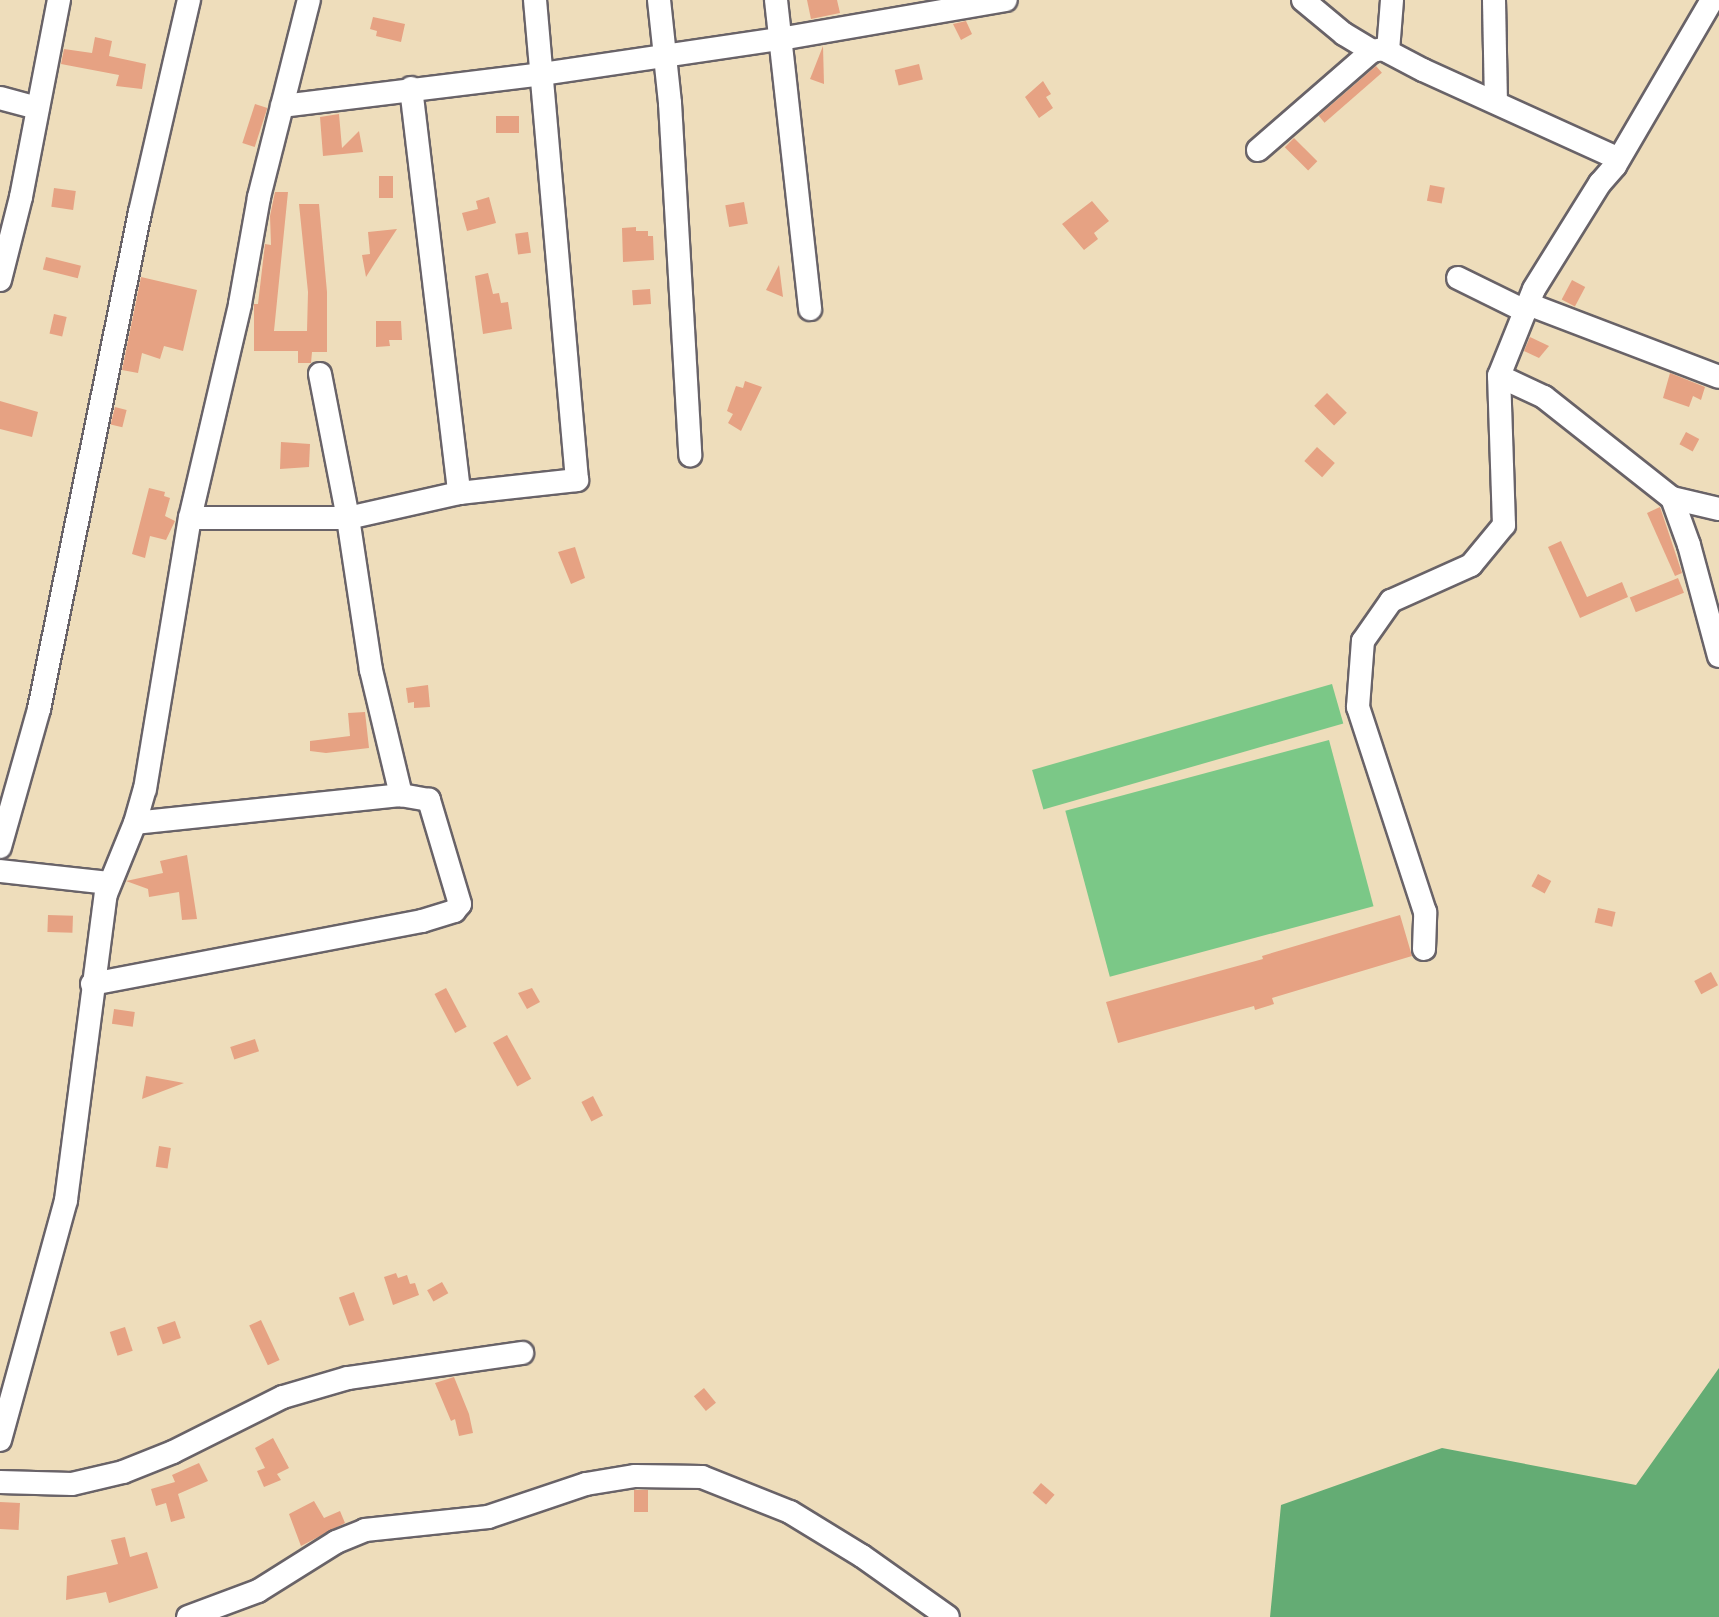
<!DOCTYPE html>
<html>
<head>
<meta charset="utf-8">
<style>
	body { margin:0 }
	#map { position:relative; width:1719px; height:1617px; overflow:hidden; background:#edb; font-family:Alegreya,serif }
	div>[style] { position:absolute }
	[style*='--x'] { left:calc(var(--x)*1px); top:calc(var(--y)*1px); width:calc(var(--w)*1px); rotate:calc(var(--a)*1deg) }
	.green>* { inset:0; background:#7bc887; transform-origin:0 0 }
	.forest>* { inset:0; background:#64ac74 }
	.building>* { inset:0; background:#e6a283; transform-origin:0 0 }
	.roads { filter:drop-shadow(2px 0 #696368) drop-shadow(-2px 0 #696368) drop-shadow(0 2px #696368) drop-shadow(0 -2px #696368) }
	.minor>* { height:22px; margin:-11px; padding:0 11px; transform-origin:11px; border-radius:11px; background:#fff }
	span { translate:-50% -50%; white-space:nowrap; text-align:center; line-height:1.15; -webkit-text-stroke:6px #fdfcf7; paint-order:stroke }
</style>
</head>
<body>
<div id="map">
	<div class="green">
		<i style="left:1332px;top:684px;width:41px;height:312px;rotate:74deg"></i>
		<i style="left:1329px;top:740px;width:172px;height:273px;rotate:75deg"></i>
	</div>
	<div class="forest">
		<i style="clip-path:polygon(1719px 1368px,1719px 1617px,1270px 1617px,1281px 1505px,1442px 1448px,1636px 1485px)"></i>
	</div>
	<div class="building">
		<i style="clip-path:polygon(807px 0,837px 0,840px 13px,811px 19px)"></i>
		<i style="clip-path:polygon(373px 17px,405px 24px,401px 42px,376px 36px,377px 31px,370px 29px)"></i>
		<i style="clip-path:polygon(966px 21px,972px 34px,961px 40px,953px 24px)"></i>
		<i style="clip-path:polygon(95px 37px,112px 41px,109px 56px,146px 64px,142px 89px,116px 86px,119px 75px,61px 64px,64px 49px,92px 53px)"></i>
		<i style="clip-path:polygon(823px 46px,824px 84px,810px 79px)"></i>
		<i style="left:919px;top:64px;width:16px;height:25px;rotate:76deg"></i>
		<i style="left:1376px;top:66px;width:9px;height:76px;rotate:49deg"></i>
		<i style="clip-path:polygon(1043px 81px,1051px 94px,1046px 97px,1053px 108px,1039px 118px,1025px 97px)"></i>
		<i style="left:255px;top:104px;width:13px;height:41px;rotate:18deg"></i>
		<i style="clip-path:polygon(339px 114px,342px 148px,359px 131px,363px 152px,323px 156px,320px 117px)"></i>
		<i style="left:496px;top:116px;width:23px;height:17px"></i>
		<i style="left:1294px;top:138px;width:33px;height:13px;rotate:45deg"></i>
		<i style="left:379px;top:176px;width:14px;height:22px"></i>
		<i style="left:1430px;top:185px;width:15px;height:16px;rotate:11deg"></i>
		<i style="left:54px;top:188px;width:22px;height:19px;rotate:8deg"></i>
		<i style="clip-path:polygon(275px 192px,288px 192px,274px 331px,307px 331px,308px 292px,299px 204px,319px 204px,327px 292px,327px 352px,312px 352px,311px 363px,298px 363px,298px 351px,254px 351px,254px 304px,258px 304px,265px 244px,271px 245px,270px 216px)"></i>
		<i style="clip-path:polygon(489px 197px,496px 223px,467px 231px,462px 213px,478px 209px,476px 201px)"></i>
		<i style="clip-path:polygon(1092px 201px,1109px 221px,1094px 233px,1098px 239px,1084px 250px,1062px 224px)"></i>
		<i style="left:744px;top:202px;width:22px;height:19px;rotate:80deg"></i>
		<i style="clip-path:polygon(636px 227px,636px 231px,648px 231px,648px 236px,653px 236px,654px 260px,623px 262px,622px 228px)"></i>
		<i style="clip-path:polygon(397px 229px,376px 261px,366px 277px,362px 255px,370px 254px,368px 232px)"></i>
		<i style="left:528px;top:232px;width:21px;height:13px;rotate:82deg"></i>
		<i style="left:46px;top:257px;width:36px;height:13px;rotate:14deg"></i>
		<i style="clip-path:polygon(779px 265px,783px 297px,766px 290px)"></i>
		<i style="clip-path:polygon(488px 273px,493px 294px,499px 293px,501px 303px,508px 302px,512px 329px,483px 334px,475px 276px)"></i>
		<i style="clip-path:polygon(141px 277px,197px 290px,183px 351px,164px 346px,160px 359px,142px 353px,138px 373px,122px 370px)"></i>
		<i style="left:1572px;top:280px;width:15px;height:22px;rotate:28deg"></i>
		<i style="left:650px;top:289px;width:15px;height:18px;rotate:86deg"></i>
		<i style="left:54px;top:314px;width:13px;height:20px;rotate:13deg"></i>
		<i style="clip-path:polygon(376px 321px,401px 321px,402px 340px,389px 340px,390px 346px,376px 347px)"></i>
		<i style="clip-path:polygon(1530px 337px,1549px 346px,1539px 358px,1524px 351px)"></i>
		<i style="clip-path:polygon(1670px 373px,1705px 387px,1701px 400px,1693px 396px,1689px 407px,1663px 398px)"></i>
		<i style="clip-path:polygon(745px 381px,762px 387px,741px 431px,728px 423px,733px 414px,727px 411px,736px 386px,743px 388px)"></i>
		<i style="left:1327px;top:393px;width:28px;height:18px;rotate:45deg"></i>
		<i style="clip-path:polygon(0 401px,38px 412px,32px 437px,0 429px)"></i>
		<i style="left:115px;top:407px;width:12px;height:18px;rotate:14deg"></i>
		<i style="left:1686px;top:432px;width:15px;height:14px;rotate:28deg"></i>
		<i style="clip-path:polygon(281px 442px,310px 444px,309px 467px,280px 469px)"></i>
		<i style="left:1317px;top:447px;width:24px;height:19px;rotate:42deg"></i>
		<i style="clip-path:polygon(149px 488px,165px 492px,164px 496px,170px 498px,165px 516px,175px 521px,166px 540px,150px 536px,145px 558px,132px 554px)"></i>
		<i style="clip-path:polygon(1660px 507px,1682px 573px,1675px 576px,1647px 513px)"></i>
		<i style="clip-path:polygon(1561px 541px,1587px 597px,1622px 582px,1628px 597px,1580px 618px,1548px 547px)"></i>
		<i style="clip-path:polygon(575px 547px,585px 578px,571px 584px,558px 552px)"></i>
		<i style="left:1678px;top:578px;width:16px;height:52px;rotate:68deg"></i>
		<i style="clip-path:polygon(428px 685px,430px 707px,414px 708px,414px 702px,408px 703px,406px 688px)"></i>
		<i style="clip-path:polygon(365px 712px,369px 748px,326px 753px,310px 751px,310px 741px,350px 736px,348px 713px)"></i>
		<i style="clip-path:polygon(187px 855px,197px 919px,182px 920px,179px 892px,149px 897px,148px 889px,126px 881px,163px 873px,160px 861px)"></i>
		<i style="left:1538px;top:874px;width:15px;height:14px;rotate:28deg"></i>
		<i style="left:1598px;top:908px;width:18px;height:15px;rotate:13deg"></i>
		<i style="left:48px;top:915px;width:25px;height:17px;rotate:2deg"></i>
		<i style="clip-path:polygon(1400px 915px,1412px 956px,1272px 998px,1274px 1004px,1255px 1010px,1254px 1006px,1118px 1043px,1106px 1002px,1263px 959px,1262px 956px)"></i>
		<i style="left:1711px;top:972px;width:15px;height:19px;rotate:62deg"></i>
		<i style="left:446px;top:988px;width:44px;height:13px;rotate:62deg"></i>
		<i style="clip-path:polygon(532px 988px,540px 1002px,527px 1009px,518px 993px)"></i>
		<i style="left:114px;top:1009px;width:21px;height:15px;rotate:8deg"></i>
		<i style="left:507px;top:1035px;width:50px;height:16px;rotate:61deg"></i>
		<i style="left:255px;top:1039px;width:13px;height:26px;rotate:72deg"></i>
		<i style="clip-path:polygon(146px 1076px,184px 1083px,142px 1099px)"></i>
		<i style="left:593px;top:1096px;width:22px;height:13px;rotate:63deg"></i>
		<i style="left:159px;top:1146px;width:12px;height:21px;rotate:9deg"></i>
		<i style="clip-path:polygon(396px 1273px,398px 1278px,407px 1275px,410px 1284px,415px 1283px,419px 1295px,393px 1305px,384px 1277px)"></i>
		<i style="left:442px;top:1282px;width:13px;height:17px;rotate:61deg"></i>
		<i style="left:354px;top:1292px;width:30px;height:16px;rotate:70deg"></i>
		<i style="left:261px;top:1320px;width:44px;height:13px;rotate:65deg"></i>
		<i style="left:175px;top:1321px;width:18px;height:19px;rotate:71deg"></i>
		<i style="left:125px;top:1327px;width:25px;height:16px;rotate:72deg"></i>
		<i style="clip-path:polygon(454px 1377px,469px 1414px,473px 1433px,459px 1436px,455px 1419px,451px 1421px,435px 1383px)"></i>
		<i style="left:704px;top:1388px;width:19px;height:13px;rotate:51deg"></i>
		<i style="clip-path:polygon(273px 1438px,289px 1468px,277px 1474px,281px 1480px,264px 1487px,257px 1471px,265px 1468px,255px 1448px)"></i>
		<i style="clip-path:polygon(199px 1463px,208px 1481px,178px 1494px,185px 1518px,171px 1522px,166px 1503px,156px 1506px,151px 1489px,175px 1482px,172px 1475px)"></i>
		<i style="left:1041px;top:1483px;width:18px;height:13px;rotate:41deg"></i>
		<i style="left:634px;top:1490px;width:14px;height:22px"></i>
		<i style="clip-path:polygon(314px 1501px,324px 1518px,340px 1511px,345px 1523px,301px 1546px,289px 1514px)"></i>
		<i style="left:0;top:1502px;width:20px;height:27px;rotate:3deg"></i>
		<i style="clip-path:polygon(125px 1537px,130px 1557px,147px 1552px,158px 1588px,109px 1603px,106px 1592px,66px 1600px,67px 1576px,118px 1564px,111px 1540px)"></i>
	</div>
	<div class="roads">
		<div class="minor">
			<i style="--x:659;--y:0;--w:104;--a:83.9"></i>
			<i style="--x:670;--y:103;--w:353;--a:86.7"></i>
			<i style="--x:776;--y:0;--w:311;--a:83.7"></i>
			<i style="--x:1303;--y:0;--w:53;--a:39.7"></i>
			<i style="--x:1344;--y:34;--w:33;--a:31"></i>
			<i style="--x:1372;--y:51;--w:11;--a:-10"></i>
			<i style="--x:1383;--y:49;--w:45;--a:27.7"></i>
			<i style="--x:1423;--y:70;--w:213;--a:24.4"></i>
			<i style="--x:1494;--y:0;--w:100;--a:88.9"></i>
			<i style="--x:1712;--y:0;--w:192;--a:120.3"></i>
			<i style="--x:1615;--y:166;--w:23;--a:131"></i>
			<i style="--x:1600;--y:183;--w:125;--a:121.9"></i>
			<i style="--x:1534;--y:289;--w:94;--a:111.9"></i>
			<i style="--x:1499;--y:376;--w:50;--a:25"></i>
			<i style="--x:1544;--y:397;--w:163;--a:38.3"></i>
			<i style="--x:1672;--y:498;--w:50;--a:70.1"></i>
			<i style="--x:1689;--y:545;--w:115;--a:74.9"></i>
			<i style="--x:1388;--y:51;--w:51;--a:-85.5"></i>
			<i style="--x:411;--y:88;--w:408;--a:83.2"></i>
			<i style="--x:0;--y:98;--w:39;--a:15"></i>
			<i style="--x:282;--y:106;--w:262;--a:-7"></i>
			<i style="--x:542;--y:74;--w:241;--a:-8.4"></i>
			<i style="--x:780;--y:39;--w:229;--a:-9.8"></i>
			<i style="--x:1258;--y:150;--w:151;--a:-41"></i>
			<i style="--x:1458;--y:278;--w:75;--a:26.2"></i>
			<i style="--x:0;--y:280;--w:86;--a:-75.8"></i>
			<i style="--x:21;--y:197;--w:201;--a:-79.1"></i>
			<i style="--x:1528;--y:304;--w:204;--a:20.9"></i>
			<i style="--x:320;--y:374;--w:147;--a:79"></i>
			<i style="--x:348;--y:518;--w:154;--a:81.4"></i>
			<i style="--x:371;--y:670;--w:129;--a:76.5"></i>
			<i style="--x:1672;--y:498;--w:48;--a:13.2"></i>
			<i style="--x:190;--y:518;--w:158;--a:0"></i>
			<i style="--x:348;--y:518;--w:114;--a:-12.7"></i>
			<i style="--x:459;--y:493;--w:119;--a:-6.3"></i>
			<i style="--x:577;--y:480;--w:482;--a:-95"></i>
			<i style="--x:0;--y:847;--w:143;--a:-74.2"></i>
			<i style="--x:39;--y:709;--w:507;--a:-78.51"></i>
			<i style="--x:140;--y:212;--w:218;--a:-77"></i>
			<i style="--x:0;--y:871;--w:110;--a:6.3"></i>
			<i style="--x:1424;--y:949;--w:37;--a:-88"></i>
			<i style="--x:1425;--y:912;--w:216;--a:-108.1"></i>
			<i style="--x:1358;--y:707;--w:66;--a:-85.7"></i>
			<i style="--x:1363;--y:641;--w:49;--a:-55"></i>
			<i style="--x:1391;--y:601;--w:88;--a:-24.2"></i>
			<i style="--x:1471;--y:565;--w:52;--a:-50.5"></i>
			<i style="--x:1504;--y:525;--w:149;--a:-91.9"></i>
			<i style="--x:92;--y:984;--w:336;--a:-10.8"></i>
			<i style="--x:422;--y:921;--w:34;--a:-17"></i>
			<i style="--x:454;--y:911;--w:9;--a:-49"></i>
			<i style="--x:460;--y:904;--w:109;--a:-106.6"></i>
			<i style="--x:429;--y:800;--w:28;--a:-170"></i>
			<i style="--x:401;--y:795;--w:267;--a:174"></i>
			<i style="--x:0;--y:1440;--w:249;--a:-74.6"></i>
			<i style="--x:66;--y:1200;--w:309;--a:-82.6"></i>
			<i style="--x:106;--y:894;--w:77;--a:-67.8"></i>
			<i style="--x:135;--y:823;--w:35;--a:-74"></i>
			<i style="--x:145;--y:789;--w:275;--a:-80.6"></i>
			<i style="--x:190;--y:518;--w:220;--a:-76.8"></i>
			<i style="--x:240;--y:304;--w:109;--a:-79.9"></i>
			<i style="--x:259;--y:197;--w:203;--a:-75.8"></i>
			<i style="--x:0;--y:1482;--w:72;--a:1.6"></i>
			<i style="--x:72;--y:1484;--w:52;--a:-13.2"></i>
			<i style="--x:123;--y:1472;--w:54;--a:-21.8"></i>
			<i style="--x:173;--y:1452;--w:123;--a:-26.6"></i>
			<i style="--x:283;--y:1397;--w:68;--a:-16.3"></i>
			<i style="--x:348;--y:1378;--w:176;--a:-8.2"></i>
			<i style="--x:188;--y:1617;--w:75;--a:-20.4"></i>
			<i style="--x:258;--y:1591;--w:92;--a:-32.1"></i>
			<i style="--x:336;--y:1542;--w:31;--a:-22"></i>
			<i style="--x:365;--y:1530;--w:124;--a:-6"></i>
			<i style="--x:488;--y:1517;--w:103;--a:-18.6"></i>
			<i style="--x:586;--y:1484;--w:50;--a:-9.3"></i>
			<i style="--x:635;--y:1476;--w:67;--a:0.9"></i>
			<i style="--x:702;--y:1477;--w:95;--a:21.7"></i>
			<i style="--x:790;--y:1512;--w:84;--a:31.4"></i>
			<i style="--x:862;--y:1556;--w:105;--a:35.3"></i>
		</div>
	</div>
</div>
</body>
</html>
